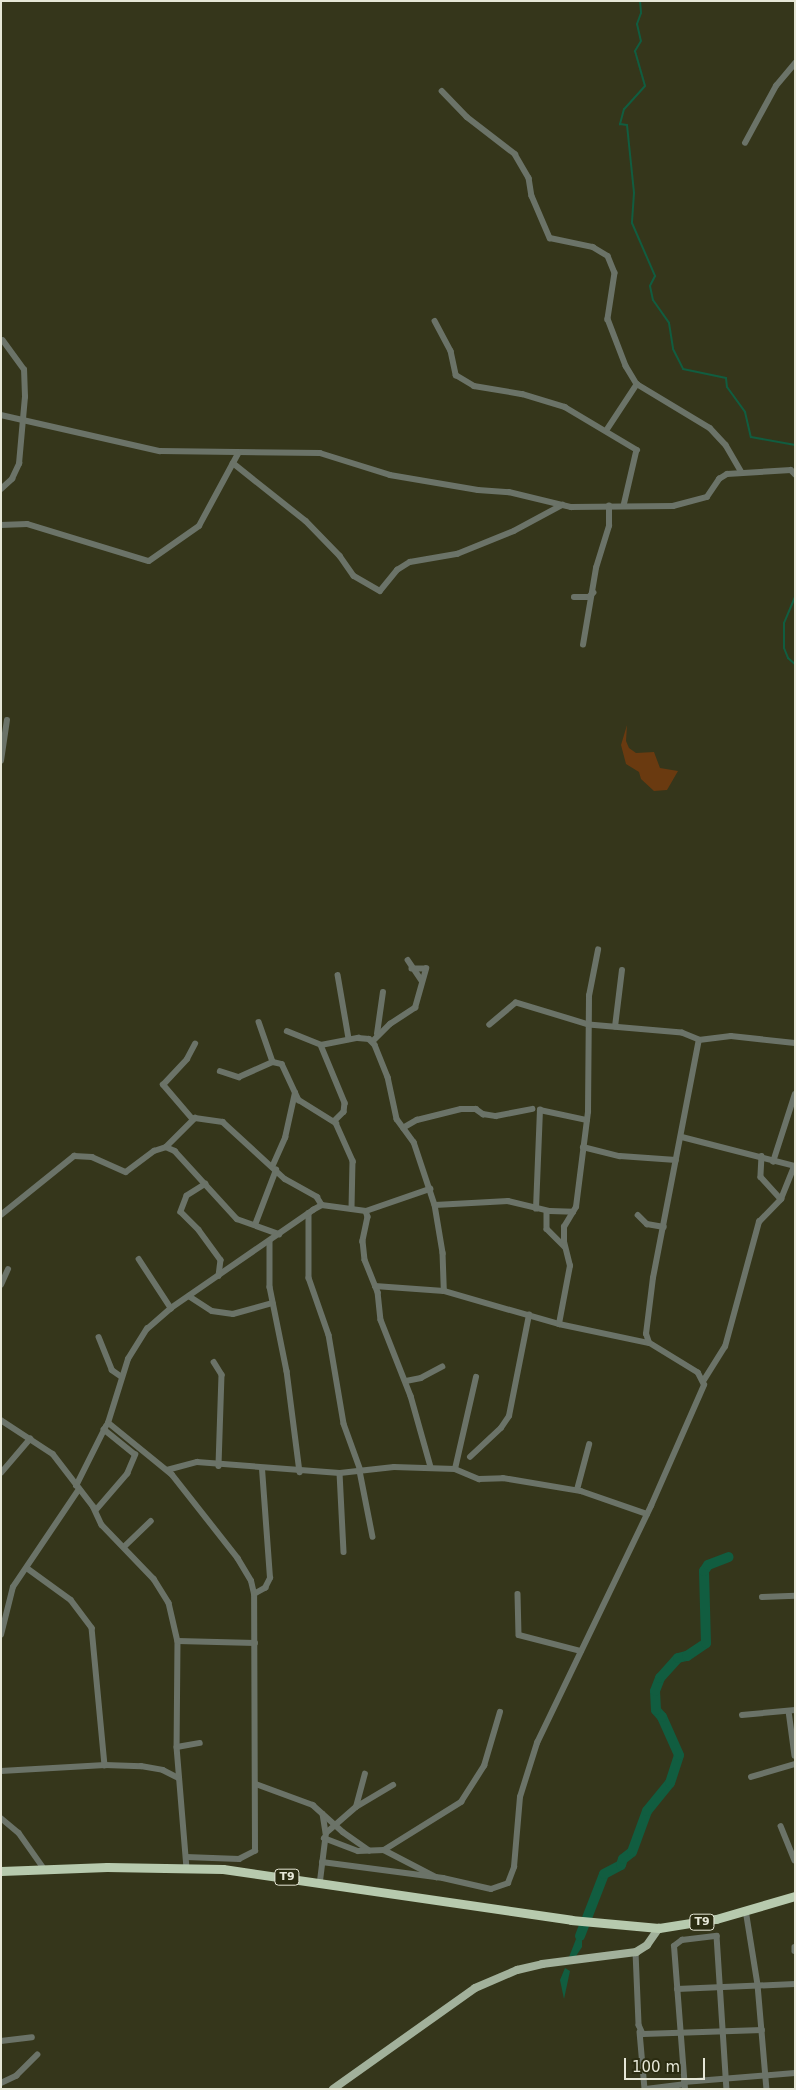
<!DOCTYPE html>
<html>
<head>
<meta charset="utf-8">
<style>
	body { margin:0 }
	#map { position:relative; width:796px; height:2090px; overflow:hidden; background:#35361b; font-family:"DejaVu Sans",sans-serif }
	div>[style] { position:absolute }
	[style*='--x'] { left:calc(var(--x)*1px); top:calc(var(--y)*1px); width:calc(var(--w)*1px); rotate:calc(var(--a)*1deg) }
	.green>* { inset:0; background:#6a3a10 }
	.water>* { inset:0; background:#115d40 }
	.stream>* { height:2px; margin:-1px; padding:0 1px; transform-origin:1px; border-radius:1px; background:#115d40 }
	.river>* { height:10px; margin:-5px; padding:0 5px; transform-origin:5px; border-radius:5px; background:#115d40 }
	.minor>* { height:5.5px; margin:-2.75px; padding:0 2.75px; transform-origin:2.75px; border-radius:2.75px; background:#6b7368 }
	.major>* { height:8px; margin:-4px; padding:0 4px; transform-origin:4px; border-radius:4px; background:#a2b19b }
	.highway>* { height:9px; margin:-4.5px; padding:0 4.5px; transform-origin:4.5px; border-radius:4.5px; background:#b7caae }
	span { translate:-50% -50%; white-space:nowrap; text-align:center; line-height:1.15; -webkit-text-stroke:4px #2b2c11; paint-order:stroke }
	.shield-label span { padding:1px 4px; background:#2b2c11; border:1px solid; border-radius:4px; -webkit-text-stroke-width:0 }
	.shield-label { font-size:11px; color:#e6e7d7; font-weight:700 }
	.frame { position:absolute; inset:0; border:2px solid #e6e7d7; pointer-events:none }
	.scale { position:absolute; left:624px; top:2058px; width:81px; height:22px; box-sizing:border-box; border:2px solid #e6e7d7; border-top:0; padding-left:6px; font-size:15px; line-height:18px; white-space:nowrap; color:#e6e7d7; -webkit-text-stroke:4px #2b2c11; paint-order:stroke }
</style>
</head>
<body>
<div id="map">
	<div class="green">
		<i style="clip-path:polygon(627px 725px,626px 741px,629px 748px,636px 753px,654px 752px,660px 768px,678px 771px,667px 790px,654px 791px,641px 779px,639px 772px,626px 764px,621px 745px)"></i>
	</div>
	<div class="water">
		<i style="clip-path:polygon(578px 1934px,582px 1937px,582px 1947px,576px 1956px,569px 1957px)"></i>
		<i style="clip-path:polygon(565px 1968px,570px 1971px,564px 1999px,560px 1980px)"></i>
	</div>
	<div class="stream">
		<i style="--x:640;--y:1;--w:12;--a:85"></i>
		<i style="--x:641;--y:13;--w:12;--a:110"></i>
		<i style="--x:637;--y:24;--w:17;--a:77"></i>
		<i style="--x:641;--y:41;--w:12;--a:121"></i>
		<i style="--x:635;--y:51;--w:36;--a:74"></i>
		<i style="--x:645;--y:86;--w:31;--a:132"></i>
		<i style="--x:624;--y:109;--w:16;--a:105"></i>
		<i style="--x:620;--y:124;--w:7;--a:8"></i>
		<i style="--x:627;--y:125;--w:68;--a:84.1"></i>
		<i style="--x:634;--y:193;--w:30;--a:94"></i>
		<i style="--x:632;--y:223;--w:58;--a:66.5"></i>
		<i style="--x:655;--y:276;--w:11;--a:117"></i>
		<i style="--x:650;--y:286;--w:14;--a:78"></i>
		<i style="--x:653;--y:300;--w:28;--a:55"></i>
		<i style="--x:669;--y:323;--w:26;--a:81"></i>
		<i style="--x:673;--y:349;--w:22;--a:63"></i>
		<i style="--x:683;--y:369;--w:44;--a:11.8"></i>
		<i style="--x:726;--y:378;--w:9;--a:84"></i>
		<i style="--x:727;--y:387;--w:31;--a:54"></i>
		<i style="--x:745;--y:412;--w:26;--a:77"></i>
		<i style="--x:751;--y:437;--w:45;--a:10.3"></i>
		<i style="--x:795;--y:597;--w:28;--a:113"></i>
		<i style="--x:784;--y:623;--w:25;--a:90"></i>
		<i style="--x:784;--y:648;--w:11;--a:68"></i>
		<i style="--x:788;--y:658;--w:9;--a:41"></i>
	</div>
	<div class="river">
		<i style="--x:580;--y:1936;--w:66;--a:-68.8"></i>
		<i style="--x:604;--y:1874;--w:19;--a:-28"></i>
		<i style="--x:621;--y:1865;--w:6;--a:-72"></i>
		<i style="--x:623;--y:1859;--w:11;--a:-38"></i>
		<i style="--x:632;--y:1852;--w:44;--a:-69.9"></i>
		<i style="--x:647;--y:1811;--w:36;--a:-51"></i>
		<i style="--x:670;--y:1783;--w:29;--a:-72"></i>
		<i style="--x:679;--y:1755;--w:42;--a:-114.1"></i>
		<i style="--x:662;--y:1717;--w:9;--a:-131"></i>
		<i style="--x:656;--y:1710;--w:19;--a:-93"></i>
		<i style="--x:655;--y:1691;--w:14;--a:-69"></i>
		<i style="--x:660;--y:1678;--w:27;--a:-48"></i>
		<i style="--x:678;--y:1658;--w:9;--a:-13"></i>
		<i style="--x:687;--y:1656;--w:23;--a:-34"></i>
		<i style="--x:706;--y:1643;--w:72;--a:-91.6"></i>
		<i style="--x:704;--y:1571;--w:7;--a:-56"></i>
		<i style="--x:708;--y:1565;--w:22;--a:-21"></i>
	</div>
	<div class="minor">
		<i style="--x:442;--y:91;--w:36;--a:46"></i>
		<i style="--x:467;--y:117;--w:61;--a:37.6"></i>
		<i style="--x:515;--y:154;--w:28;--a:60"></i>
		<i style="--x:529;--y:178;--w:18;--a:81"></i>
		<i style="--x:532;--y:196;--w:46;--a:66.8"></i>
		<i style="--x:550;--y:238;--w:44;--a:11.8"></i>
		<i style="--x:593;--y:247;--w:17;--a:31"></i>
		<i style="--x:608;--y:256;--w:18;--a:68"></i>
		<i style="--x:615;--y:273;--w:47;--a:98.7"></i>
		<i style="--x:608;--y:319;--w:50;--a:69"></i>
		<i style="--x:626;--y:366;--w:21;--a:59"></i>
		<i style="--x:637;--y:384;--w:85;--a:31.1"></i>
		<i style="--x:710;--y:428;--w:23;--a:47"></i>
		<i style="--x:726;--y:445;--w:32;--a:60"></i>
		<i style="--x:745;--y:143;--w:65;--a:-61.5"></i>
		<i style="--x:776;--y:86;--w:30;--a:-50"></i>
		<i style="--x:435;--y:321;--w:34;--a:62"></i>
		<i style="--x:451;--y:351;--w:25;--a:78"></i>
		<i style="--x:456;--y:375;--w:21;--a:31"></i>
		<i style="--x:474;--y:386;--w:49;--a:9.5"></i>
		<i style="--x:522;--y:394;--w:45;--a:16.8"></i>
		<i style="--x:565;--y:407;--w:84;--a:30.8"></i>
		<i style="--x:637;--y:450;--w:57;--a:103.1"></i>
		<i style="--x:1;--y:415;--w:163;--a:12.8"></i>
		<i style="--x:160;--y:451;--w:160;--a:0.7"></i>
		<i style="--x:320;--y:453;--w:73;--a:17.4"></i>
		<i style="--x:390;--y:475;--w:89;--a:9.7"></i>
		<i style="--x:478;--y:490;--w:31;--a:4"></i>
		<i style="--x:509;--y:492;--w:64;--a:13.6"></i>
		<i style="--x:571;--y:507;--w:102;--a:-0.6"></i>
		<i style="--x:673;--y:506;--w:35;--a:-15"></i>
		<i style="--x:707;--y:497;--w:22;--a:-56"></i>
		<i style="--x:719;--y:479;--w:9;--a:-32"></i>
		<i style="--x:727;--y:474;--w:64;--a:-3.6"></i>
		<i style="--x:791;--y:470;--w:6;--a:45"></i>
		<i style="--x:606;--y:431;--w:56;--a:-56.6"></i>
		<i style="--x:233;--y:463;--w:93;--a:38.5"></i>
		<i style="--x:306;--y:521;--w:49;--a:45.8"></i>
		<i style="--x:340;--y:556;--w:24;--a:55"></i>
		<i style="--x:354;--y:576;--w:30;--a:30"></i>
		<i style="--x:380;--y:591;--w:27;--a:-51"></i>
		<i style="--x:397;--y:570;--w:15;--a:-32"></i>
		<i style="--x:410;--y:562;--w:48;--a:-9.7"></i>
		<i style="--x:457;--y:554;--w:61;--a:-22"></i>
		<i style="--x:514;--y:531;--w:55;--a:-28.4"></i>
		<i style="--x:1;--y:489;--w:15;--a:-42"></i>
		<i style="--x:12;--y:479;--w:17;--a:-65"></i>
		<i style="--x:19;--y:464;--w:67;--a:-84.9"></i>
		<i style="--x:25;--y:397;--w:27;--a:-92"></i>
		<i style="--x:24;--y:370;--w:36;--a:-126"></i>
		<i style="--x:1;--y:525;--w:26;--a:-2"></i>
		<i style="--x:27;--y:524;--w:127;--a:16.9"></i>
		<i style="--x:149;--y:561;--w:61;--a:-35"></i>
		<i style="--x:199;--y:526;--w:82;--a:-61.6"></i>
		<i style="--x:574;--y:597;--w:15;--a:0"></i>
		<i style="--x:589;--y:597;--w:6;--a:-45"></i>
		<i style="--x:583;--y:645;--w:78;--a:-80.4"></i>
		<i style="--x:596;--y:568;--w:44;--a:-72.8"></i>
		<i style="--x:609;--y:526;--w:20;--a:-90"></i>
		<i style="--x:1;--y:761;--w:41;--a:-81.7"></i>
		<i style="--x:408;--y:960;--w:25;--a:56"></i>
		<i style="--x:338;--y:975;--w:65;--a:80.2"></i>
		<i style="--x:259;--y:1022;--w:42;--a:70.7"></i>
		<i style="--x:615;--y:1027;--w:57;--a:-83"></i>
		<i style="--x:287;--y:1031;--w:37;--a:22"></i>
		<i style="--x:321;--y:1045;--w:63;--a:67.5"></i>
		<i style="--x:345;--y:1103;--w:9;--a:96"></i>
		<i style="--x:344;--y:1112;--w:13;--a:135"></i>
		<i style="--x:377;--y:1034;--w:42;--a:-81.9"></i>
		<i style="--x:699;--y:1040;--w:32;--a:-7"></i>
		<i style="--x:731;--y:1036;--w:64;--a:6.2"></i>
		<i style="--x:373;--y:1041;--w:24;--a:-45"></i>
		<i style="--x:390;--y:1024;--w:30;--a:-33"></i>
		<i style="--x:415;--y:1008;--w:41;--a:-74.2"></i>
		<i style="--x:426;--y:969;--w:14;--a:180"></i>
		<i style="--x:321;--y:1045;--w:38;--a:-11"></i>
		<i style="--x:358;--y:1038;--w:11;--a:5"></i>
		<i style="--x:369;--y:1039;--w:8;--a:45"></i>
		<i style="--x:375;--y:1045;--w:35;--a:68"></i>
		<i style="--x:388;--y:1077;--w:43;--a:77.9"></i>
		<i style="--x:397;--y:1119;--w:29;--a:54"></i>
		<i style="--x:414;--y:1142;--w:66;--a:71.6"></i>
		<i style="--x:435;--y:1205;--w:49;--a:80.5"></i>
		<i style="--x:443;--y:1253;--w:38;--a:88"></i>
		<i style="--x:220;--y:1071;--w:20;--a:18"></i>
		<i style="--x:239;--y:1077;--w:37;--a:-24"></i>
		<i style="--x:273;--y:1062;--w:9;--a:13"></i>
		<i style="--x:282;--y:1064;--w:40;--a:65"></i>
		<i style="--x:299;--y:1100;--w:44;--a:31.9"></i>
		<i style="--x:336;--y:1123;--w:42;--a:65.9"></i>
		<i style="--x:353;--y:1161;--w:47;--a:91.2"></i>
		<i style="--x:193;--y:1120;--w:46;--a:-130.6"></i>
		<i style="--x:163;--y:1085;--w:35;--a:-47"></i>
		<i style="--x:187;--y:1059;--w:17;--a:-62"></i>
		<i style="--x:403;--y:1128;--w:16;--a:-30"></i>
		<i style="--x:417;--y:1120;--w:45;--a:-14"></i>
		<i style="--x:461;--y:1109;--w:15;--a:0"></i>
		<i style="--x:476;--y:1109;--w:9;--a:36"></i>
		<i style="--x:483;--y:1114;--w:13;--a:9"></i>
		<i style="--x:496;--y:1116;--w:37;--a:-11"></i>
		<i style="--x:682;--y:1137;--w:117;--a:14.4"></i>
		<i style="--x:166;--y:1147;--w:41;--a:-45"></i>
		<i style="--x:195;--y:1118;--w:28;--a:8"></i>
		<i style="--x:223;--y:1122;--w:84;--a:42.6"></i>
		<i style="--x:285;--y:1179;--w:37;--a:29"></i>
		<i style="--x:317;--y:1197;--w:9;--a:58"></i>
		<i style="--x:583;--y:1147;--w:38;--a:14"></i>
		<i style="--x:620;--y:1156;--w:56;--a:4.1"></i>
		<i style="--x:762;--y:1156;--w:21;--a:93"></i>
		<i style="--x:761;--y:1177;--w:30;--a:48"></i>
		<i style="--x:773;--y:1162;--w:71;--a:-72.1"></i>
		<i style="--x:273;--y:1165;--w:30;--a:-66"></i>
		<i style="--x:285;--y:1138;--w:46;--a:-77.5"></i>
		<i style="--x:206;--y:1184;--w:22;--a:148"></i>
		<i style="--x:187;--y:1196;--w:17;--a:111"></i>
		<i style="--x:181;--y:1212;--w:25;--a:45"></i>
		<i style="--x:199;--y:1230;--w:37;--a:54"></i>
		<i style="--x:221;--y:1260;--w:16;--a:97"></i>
		<i style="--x:435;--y:1205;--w:73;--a:-3.1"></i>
		<i style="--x:508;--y:1201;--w:43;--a:13.4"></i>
		<i style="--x:550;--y:1211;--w:23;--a:2"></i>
		<i style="--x:536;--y:1209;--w:99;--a:-87.7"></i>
		<i style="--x:540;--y:1110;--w:48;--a:12"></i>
		<i style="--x:366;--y:1211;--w:6;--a:72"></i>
		<i style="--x:368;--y:1217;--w:25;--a:102"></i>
		<i style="--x:363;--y:1241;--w:19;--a:84"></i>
		<i style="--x:365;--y:1260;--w:35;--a:68"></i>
		<i style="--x:378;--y:1292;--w:28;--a:84"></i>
		<i style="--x:381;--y:1320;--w:82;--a:68.5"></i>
		<i style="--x:411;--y:1396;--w:74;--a:74.3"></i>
		<i style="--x:547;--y:1211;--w:18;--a:90"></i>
		<i style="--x:547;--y:1229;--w:25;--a:45"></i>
		<i style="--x:309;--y:1213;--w:65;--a:90"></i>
		<i style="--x:309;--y:1278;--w:60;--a:70.7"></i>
		<i style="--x:329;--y:1335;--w:90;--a:80.4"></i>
		<i style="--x:344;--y:1424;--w:50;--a:70.1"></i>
		<i style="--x:1;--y:1215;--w:94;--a:-38.9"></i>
		<i style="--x:74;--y:1156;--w:18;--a:3"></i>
		<i style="--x:92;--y:1157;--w:37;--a:24"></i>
		<i style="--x:126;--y:1172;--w:35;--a:-37"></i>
		<i style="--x:154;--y:1151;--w:13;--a:-18"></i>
		<i style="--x:166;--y:1147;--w:10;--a:24"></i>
		<i style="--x:175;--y:1151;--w:92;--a:47.6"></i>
		<i style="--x:237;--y:1219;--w:45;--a:19.7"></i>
		<i style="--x:638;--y:1215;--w:13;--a:45"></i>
		<i style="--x:647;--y:1224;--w:17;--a:10"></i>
		<i style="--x:255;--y:1225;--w:59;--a:-69.1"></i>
		<i style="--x:270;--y:1241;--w:46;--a:90"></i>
		<i style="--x:270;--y:1287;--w:86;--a:78.6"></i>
		<i style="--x:287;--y:1371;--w:102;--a:82.7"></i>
		<i style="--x:139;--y:1259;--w:59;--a:56.9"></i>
		<i style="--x:1;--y:1285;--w:17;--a:-66"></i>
		<i style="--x:375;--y:1286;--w:69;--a:4.1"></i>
		<i style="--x:444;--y:1291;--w:120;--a:16"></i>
		<i style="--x:559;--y:1324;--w:92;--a:11.9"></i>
		<i style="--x:189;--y:1296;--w:27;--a:33"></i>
		<i style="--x:212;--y:1311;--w:21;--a:8"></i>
		<i style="--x:233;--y:1314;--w:41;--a:-15.4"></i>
		<i style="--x:559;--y:1324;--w:59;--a:-79.3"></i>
		<i style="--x:570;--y:1266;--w:25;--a:-104"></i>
		<i style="--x:564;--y:1242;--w:15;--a:-90"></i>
		<i style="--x:564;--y:1227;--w:23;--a:-59"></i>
		<i style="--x:576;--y:1207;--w:96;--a:-82.8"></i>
		<i style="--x:588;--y:1112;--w:116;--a:-89.5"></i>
		<i style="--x:589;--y:996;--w:47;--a:-78.9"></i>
		<i style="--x:99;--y:1337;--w:35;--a:68"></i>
		<i style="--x:112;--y:1370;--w:12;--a:35"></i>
		<i style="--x:214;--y:1362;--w:15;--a:58"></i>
		<i style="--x:222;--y:1375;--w:91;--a:91.9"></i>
		<i style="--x:704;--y:1380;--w:39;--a:-58"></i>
		<i style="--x:725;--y:1347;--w:130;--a:-74.8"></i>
		<i style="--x:759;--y:1222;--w:32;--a:-46"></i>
		<i style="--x:781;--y:1199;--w:35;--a:-68"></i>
		<i style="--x:406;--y:1381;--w:15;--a:-11"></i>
		<i style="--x:421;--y:1378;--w:24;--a:-28"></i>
		<i style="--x:1;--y:1420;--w:62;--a:33.2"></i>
		<i style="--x:53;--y:1454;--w:66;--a:52.4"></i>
		<i style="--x:93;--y:1506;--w:21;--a:65"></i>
		<i style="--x:102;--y:1525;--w:75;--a:46.1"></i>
		<i style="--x:154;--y:1579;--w:28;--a:58"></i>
		<i style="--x:169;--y:1603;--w:39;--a:77"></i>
		<i style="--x:178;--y:1641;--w:106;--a:90.5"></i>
		<i style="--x:177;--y:1747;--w:121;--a:85.3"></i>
		<i style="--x:470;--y:1457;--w:42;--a:-43.1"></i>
		<i style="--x:501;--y:1428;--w:14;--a:-56"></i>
		<i style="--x:509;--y:1416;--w:103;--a:-78.8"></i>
		<i style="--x:455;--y:1469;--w:94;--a:-77.1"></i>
		<i style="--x:167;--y:1470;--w:31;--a:-15"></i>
		<i style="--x:197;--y:1462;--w:143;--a:4.4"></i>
		<i style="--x:340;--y:1473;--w:54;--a:-6.3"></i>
		<i style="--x:394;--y:1467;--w:61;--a:1.9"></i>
		<i style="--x:455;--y:1469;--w:26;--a:23"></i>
		<i style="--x:479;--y:1479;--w:24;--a:-2"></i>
		<i style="--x:503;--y:1478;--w:79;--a:9.5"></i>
		<i style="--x:581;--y:1491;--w:70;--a:19.2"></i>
		<i style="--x:360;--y:1471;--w:67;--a:78.9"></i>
		<i style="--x:1;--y:1473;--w:45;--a:-49.5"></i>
		<i style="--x:340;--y:1473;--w:79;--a:87.1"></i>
		<i style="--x:76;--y:1486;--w:67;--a:-63.4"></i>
		<i style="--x:577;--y:1490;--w:47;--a:-75.1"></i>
		<i style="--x:96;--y:1510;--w:48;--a:-49.3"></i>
		<i style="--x:127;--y:1474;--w:21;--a:-67"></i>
		<i style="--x:135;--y:1455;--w:40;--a:-141"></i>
		<i style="--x:124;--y:1547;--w:37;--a:-44"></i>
		<i style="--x:27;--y:1568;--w:54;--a:36"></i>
		<i style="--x:71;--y:1600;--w:35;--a:53"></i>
		<i style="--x:92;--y:1628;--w:138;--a:84.6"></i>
		<i style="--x:254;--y:1594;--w:13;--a:-103"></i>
		<i style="--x:251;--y:1581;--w:26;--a:-121"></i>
		<i style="--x:238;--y:1559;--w:107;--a:-128.2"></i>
		<i style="--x:172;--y:1475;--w:82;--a:-140.9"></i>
		<i style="--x:108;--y:1423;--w:67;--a:-72.6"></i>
		<i style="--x:128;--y:1359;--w:36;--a:-58"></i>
		<i style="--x:147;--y:1329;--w:32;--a:-41"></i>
		<i style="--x:171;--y:1308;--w:173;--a:-34.6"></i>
		<i style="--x:313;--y:1210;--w:10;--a:-29"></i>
		<i style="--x:322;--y:1205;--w:44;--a:7.8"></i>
		<i style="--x:366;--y:1211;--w:68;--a:-19"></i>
		<i style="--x:518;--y:1594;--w:41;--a:88.6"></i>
		<i style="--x:519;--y:1635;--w:64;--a:14.5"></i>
		<i style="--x:762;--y:1597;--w:33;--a:-2"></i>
		<i style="--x:1;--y:1635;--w:49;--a:-76"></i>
		<i style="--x:13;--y:1587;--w:118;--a:-56"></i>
		<i style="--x:178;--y:1641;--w:77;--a:1.5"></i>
		<i style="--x:789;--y:1711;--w:45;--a:82.4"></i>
		<i style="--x:742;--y:1715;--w:53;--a:-5.4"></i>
		<i style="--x:177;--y:1747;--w:23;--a:-10"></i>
		<i style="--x:1;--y:1771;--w:104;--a:-3.3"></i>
		<i style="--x:105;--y:1765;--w:36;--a:2"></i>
		<i style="--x:141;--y:1766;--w:22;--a:10"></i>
		<i style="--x:163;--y:1770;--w:18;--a:27"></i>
		<i style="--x:751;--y:1777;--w:46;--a:-16.5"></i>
		<i style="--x:256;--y:1784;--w:61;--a:20.2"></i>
		<i style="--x:313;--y:1805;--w:40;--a:42"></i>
		<i style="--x:343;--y:1832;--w:32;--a:35"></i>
		<i style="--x:356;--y:1807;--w:43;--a:-30.7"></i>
		<i style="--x:323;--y:1814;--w:19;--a:81"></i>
		<i style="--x:1;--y:1818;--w:23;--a:40"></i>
		<i style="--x:19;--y:1833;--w:42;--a:54.8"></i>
		<i style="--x:781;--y:1826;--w:37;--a:68"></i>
		<i style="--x:324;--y:1838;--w:36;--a:21"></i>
		<i style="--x:358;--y:1851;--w:26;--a:-2"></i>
		<i style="--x:384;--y:1850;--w:91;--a:-31.9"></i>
		<i style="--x:461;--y:1802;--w:43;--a:-57.4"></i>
		<i style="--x:484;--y:1766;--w:56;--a:-73.5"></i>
		<i style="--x:384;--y:1850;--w:59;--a:27.4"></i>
		<i style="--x:186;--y:1857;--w:53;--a:2.2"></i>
		<i style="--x:239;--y:1859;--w:18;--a:-27"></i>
		<i style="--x:255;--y:1851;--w:257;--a:-90.2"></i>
		<i style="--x:254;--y:1594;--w:13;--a:-29"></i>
		<i style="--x:265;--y:1588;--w:11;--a:-63"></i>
		<i style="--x:270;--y:1578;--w:109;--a:-94.2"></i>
		<i style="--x:322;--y:1862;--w:122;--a:7.5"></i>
		<i style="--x:443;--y:1878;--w:49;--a:12.9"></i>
		<i style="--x:491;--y:1889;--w:18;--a:-19"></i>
		<i style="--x:508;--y:1883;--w:17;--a:-69"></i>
		<i style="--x:514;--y:1867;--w:70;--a:-85.1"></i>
		<i style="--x:520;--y:1797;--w:57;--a:-72.5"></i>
		<i style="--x:537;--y:1743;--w:263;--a:-64.3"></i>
		<i style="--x:651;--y:1506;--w:132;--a:-66.3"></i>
		<i style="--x:704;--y:1385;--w:13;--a:-117"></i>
		<i style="--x:698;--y:1373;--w:57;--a:-148.5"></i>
		<i style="--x:649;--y:1343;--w:9;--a:-108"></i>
		<i style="--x:646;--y:1334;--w:56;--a:-82.9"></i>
		<i style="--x:653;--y:1278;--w:242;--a:-79.1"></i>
		<i style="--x:699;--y:1040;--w:18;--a:-158"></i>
		<i style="--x:682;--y:1033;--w:93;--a:-175.1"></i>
		<i style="--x:589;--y:1025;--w:76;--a:-163.2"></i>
		<i style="--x:516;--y:1003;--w:34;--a:140"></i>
		<i style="--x:320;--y:1881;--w:48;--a:-82.9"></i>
		<i style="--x:326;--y:1833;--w:40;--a:-41"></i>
		<i style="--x:356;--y:1807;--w:34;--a:-75"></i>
		<i style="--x:746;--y:1910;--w:76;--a:80.9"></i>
		<i style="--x:758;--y:1985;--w:104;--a:85.1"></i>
		<i style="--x:795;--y:1947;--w:4;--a:90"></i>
		<i style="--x:636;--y:1952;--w:73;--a:87.6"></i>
		<i style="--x:639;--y:2025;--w:10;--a:66"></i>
		<i style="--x:643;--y:2034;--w:119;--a:-1.9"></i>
		<i style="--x:677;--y:1989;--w:118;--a:-2.4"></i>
		<i style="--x:640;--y:2032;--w:57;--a:85"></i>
		<i style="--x:1;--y:2041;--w:31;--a:-7"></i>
		<i style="--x:684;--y:2082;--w:111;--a:-4.6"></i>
		<i style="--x:1;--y:2083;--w:17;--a:-25"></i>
		<i style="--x:16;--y:2076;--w:30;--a:-45"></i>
		<i style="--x:646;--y:2089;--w:38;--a:-7"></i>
		<i style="--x:685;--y:2089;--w:143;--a:-94.4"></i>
		<i style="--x:674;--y:1946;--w:10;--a:-37"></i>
		<i style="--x:682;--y:1940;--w:35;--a:-7"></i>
		<i style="--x:717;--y:1936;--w:153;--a:86.3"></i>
	</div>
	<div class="major">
		<i style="--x:333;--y:2089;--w:174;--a:-35.4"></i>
		<i style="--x:475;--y:1988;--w:46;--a:-23.2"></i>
		<i style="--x:517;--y:1970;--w:26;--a:-13"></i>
		<i style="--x:542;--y:1964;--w:95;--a:-7.3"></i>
		<i style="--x:636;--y:1952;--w:13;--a:-32"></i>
		<i style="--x:647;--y:1945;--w:21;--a:-55"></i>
	</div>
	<div class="highway">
		<i style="--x:1;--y:1871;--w:106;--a:-2.2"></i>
		<i style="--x:107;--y:1867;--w:116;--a:1"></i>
		<i style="--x:223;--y:1869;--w:352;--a:8.3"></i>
		<i style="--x:571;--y:1920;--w:88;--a:5.2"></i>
		<i style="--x:659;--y:1928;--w:58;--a:-9"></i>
		<i style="--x:716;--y:1919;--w:82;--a:-16.2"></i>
	</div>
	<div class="shield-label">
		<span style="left:287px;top:1877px">T9</span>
		<span style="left:702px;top:1922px">T9</span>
	</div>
	<div class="frame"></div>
	<div class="scale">100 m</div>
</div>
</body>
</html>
